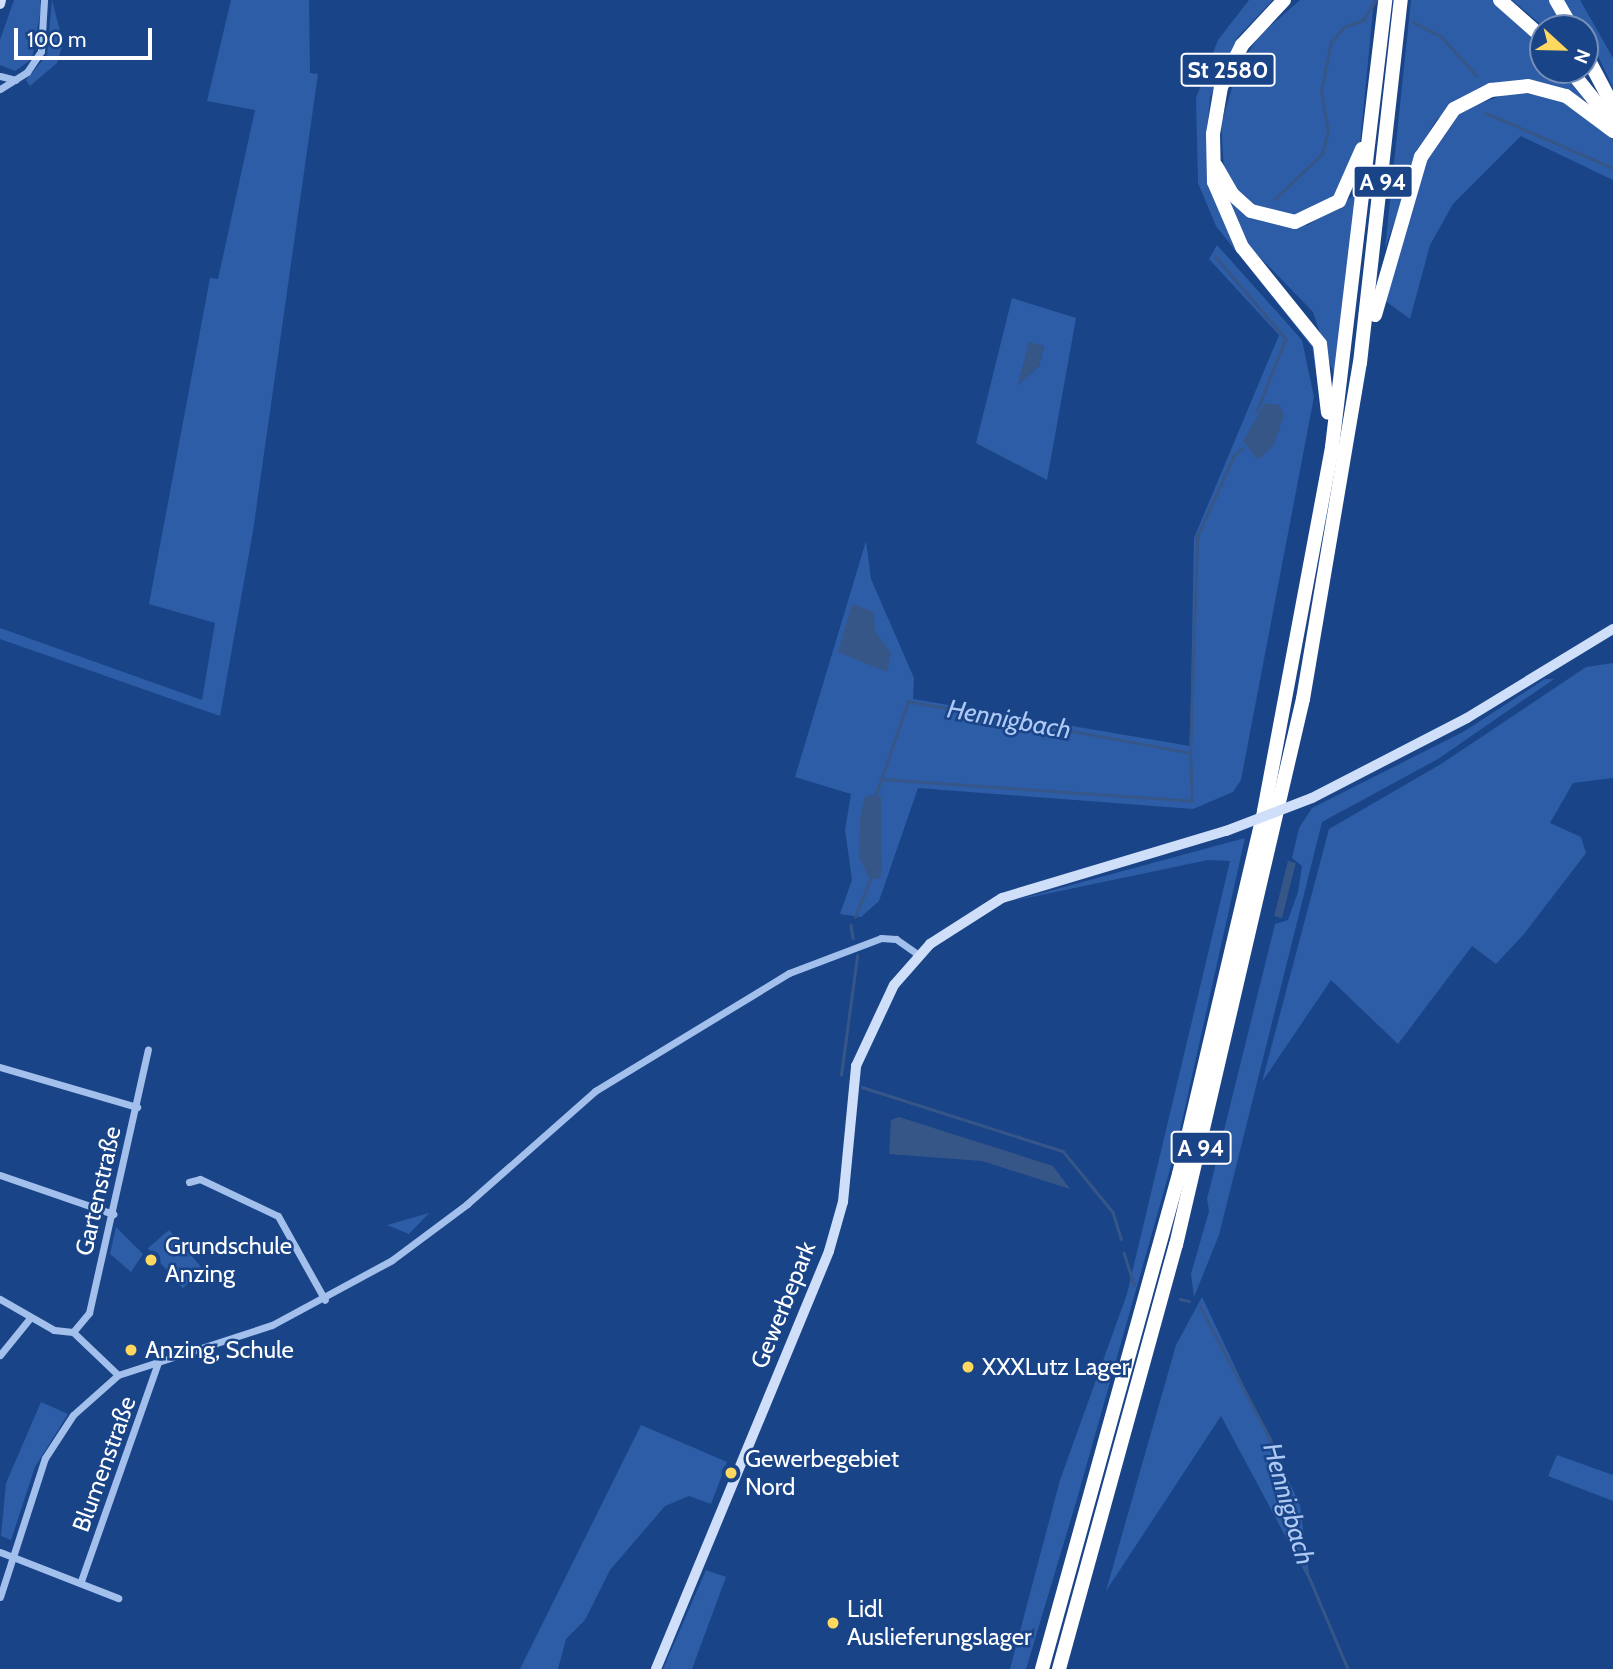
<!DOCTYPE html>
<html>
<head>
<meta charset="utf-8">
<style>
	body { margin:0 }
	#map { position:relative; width:1613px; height:1669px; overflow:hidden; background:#1a4488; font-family:Cabin,sans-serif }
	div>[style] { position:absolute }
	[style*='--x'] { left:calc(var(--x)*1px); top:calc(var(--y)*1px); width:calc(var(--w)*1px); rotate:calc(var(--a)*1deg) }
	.green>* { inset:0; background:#2d5da6; transform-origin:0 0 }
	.water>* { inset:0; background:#375688; transform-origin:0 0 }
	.stream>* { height:2.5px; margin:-1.25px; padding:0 1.25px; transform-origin:1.25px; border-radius:1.25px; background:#375688 }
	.street>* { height:7px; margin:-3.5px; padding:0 3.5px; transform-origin:3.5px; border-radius:3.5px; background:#a3c0ec }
	.secondary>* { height:10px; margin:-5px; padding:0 5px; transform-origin:5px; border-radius:5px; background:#cfdff9 }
	.highway>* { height:14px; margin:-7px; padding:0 7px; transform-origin:7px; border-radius:7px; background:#fff }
	.secondary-bridge>* { height:10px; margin:-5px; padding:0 5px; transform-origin:5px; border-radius:5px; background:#cfdff9 }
	.dots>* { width:19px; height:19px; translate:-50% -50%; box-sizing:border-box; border:4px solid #1a4488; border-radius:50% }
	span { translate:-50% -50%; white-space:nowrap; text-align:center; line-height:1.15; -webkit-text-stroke:5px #1a4488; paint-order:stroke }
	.shield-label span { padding:2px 5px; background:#1a4488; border:2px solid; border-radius:5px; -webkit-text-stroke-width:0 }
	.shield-label { font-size:23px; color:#fff; font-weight:700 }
	.street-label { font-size:24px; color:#fff }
	.poi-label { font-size:24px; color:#fff }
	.left { translate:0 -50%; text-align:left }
	.water-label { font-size:26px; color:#aecaf4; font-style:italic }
	.north { position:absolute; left:1529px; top:14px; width:70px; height:70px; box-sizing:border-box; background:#1a4488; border:2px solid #768fb8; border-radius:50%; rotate:112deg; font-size:19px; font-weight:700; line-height:28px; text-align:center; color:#fff }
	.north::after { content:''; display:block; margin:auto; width:24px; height:32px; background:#fed85f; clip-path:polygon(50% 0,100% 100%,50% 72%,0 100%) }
	.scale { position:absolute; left:14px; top:28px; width:138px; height:32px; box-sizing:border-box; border:4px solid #fff; border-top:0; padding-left:9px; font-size:21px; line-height:24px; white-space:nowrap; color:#fff; -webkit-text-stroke:5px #1a4488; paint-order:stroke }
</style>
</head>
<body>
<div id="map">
	<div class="green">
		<i style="clip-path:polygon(14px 0,40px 0,41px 8px,32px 59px,15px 71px,0 65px,0 40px)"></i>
		<i style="clip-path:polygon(52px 0,63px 43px,57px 63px,30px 86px,26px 80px,47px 55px)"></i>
		<i style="clip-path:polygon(231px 0,309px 0,310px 73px,318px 74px,253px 531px,220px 716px,0 639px,0 628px,202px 700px,215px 623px,149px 604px,210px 278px,218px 279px,255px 110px,207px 101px)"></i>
		<i style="clip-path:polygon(1249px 0,1273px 0,1237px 38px,1210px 98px,1207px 132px,1220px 210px,1316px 343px,1323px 384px,1318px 387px,1312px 347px,1216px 226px,1198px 183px,1196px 98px,1218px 40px)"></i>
		<i style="clip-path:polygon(1300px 0,1374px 0,1358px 164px,1333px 202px,1288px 218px,1262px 211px,1234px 187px,1224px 170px,1221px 124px,1238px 68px,1259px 36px)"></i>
		<i style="clip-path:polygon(1411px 0,1492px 0,1543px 46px,1543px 70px,1563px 70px,1585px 100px,1549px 85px,1458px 103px,1437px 119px,1420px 147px,1385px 249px)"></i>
		<i style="clip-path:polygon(1512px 0,1551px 0,1567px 28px,1545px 28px)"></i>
		<i style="clip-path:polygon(1563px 0,1580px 0,1613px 58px,1613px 88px,1585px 28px,1579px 28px)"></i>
		<i style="clip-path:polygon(1512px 92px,1564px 99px,1604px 130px,1613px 140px,1613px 180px,1521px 136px,1453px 204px,1430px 245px,1410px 319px,1384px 300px,1427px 157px,1442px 129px,1464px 109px)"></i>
		<i style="clip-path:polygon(1223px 196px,1261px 221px,1283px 226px,1308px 225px,1353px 196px,1359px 198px,1335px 378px,1313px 312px,1251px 248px)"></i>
		<i style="clip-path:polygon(1217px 245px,1302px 340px,1314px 397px,1241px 780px,1233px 792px,1193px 809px,918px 788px,879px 901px,861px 917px,840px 914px,852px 880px,845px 830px,851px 794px,795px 777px,866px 541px,871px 579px,914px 678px,913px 699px,1190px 746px,1194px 538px,1279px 335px,1209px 259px)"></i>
		<i style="clip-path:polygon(evenodd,1012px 298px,1076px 318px,1047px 480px,976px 443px,1012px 298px,1029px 343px,1044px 346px,1039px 366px,1018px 385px,1029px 343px)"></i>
		<i style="clip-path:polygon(1613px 663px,1613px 778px,1573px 783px,1550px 823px,1581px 837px,1586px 853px,1524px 934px,1496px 964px,1472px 946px,1398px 1044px,1331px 980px,1262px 1082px,1329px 829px,1441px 764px,1586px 667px)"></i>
		<i style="clip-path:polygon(1545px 679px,1554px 679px,1438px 759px,1322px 822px,1219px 1235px,1194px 1297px,1191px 1274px,1209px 1211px,1207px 1199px,1275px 924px,1288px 920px,1298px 892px,1302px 866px,1292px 858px,1299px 828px,1312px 808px,1463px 732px)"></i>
		<i style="clip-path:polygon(1245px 838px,1176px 1148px,1077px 1499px,1026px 1669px,1010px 1669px,1060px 1480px,1127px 1294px,1230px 861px,1208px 860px,1012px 901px)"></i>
		<i style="clip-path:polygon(429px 1213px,409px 1234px,387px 1225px)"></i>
		<i style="clip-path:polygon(116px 1227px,143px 1254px,131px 1272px,110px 1254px)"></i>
		<i style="left:169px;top:1230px;width:53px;height:28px;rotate:49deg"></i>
		<i style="clip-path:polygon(1202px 1297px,1300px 1505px,1310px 1582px,1221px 1416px,1106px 1591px,1176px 1345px)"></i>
		<i style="clip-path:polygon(41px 1402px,68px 1414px,35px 1467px,11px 1540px,1px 1536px,6px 1483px)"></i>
		<i style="clip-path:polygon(641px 1425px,727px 1462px,711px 1504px,689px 1496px,665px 1506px,610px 1570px,585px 1620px,566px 1639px,558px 1669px,520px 1669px)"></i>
		<i style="clip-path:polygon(1557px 1455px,1613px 1475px,1613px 1501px,1548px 1476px)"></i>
		<i style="clip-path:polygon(706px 1570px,726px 1577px,692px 1669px,663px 1669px)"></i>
	</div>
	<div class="water">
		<i style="clip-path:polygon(1029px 342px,1044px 346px,1039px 366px,1018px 385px)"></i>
		<i style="clip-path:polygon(1265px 403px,1280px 405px,1284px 415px,1274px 445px,1258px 460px,1243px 441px)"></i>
		<i style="clip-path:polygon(852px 604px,874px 612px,875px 631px,891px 653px,887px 672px,838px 652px)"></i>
		<i style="clip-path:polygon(876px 794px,881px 797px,882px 870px,880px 878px,870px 880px,859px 857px,860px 817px,865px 797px)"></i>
		<i style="left:1288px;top:861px;width:8px;height:57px;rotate:14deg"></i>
		<i style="clip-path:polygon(899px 1117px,1053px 1166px,1070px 1189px,982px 1161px,889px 1154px,891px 1120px)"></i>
	</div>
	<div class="stream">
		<i style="--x:1413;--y:22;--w:33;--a:27"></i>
		<i style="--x:1442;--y:37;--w:52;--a:48.1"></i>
		<i style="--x:1486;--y:113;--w:138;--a:23.4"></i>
		<i style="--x:1275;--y:199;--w:65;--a:-43.8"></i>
		<i style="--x:1322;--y:154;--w:23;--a:-75"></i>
		<i style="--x:1328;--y:132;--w:42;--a:-99.7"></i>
		<i style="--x:1321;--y:91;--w:50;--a:-78.5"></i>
		<i style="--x:1331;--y:42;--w:20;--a:-49"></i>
		<i style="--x:1344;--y:27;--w:20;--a:-20"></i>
		<i style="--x:1363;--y:20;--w:24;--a:-57"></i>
		<i style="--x:1216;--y:257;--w:108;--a:49.5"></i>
		<i style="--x:1286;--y:339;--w:79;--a:111.7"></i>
		<i style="--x:881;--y:779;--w:312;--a:4"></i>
		<i style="--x:1192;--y:801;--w:48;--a:-92.4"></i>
		<i style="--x:876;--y:794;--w:98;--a:-71"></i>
		<i style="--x:908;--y:701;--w:287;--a:10.4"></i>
		<i style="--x:1190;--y:753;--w:216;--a:-88.1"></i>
		<i style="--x:1197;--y:537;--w:90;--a:-65.7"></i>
		<i style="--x:1234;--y:455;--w:11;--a:-38"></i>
		<i style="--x:855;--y:917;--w:40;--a:-68"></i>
		<i style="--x:851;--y:925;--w:13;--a:81"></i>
		<i style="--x:841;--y:1075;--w:120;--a:-82.3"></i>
		<i style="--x:862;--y:1087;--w:211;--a:17.7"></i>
		<i style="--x:1063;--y:1151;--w:79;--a:50.7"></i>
		<i style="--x:1113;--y:1212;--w:28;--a:73"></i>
		<i style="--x:1124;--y:1253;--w:33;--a:72"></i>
		<i style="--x:1180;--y:1299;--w:9;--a:13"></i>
		<i style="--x:1200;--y:1306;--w:149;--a:62.1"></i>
		<i style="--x:1270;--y:1438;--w:77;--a:71.1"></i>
		<i style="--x:1295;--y:1511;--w:49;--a:81.9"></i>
		<i style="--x:1302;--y:1560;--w:118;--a:67.1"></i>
	</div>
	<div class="street">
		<i style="--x:0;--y:76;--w:16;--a:14"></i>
		<i style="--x:0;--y:89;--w:32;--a:-32"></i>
		<i style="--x:27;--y:72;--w:25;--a:-56"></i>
		<i style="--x:41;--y:51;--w:51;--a:-86.6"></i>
		<i style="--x:0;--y:1067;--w:143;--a:16.3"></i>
		<i style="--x:0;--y:1175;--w:120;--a:19"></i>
		<i style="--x:189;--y:1182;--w:11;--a:-15"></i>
		<i style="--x:200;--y:1179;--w:86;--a:25.4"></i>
		<i style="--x:278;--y:1216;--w:96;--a:60.8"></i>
		<i style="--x:0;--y:1299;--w:62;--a:29.9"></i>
		<i style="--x:54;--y:1330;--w:19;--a:6"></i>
		<i style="--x:73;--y:1332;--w:62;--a:43.7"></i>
		<i style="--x:73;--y:1332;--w:25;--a:-50"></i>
		<i style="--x:89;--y:1313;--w:270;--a:-77.4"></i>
		<i style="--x:0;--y:1355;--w:48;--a:-51"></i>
		<i style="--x:0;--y:1552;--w:127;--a:21.3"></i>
		<i style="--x:81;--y:1581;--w:235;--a:-70.6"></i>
		<i style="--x:0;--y:1597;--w:146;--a:-72.1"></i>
		<i style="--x:45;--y:1458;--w:51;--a:-56.9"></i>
		<i style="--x:73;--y:1415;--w:60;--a:-41.6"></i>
		<i style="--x:118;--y:1375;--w:162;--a:-18"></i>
		<i style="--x:272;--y:1325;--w:136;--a:-28.4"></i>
		<i style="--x:392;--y:1260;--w:94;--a:-36.7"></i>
		<i style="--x:467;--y:1204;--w:171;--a:-41.4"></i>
		<i style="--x:595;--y:1091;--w:227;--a:-31.3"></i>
		<i style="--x:789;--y:973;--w:98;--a:-20.8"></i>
		<i style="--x:881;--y:938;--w:15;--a:4"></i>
		<i style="--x:896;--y:939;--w:28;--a:35"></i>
	</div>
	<div class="secondary">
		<i style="--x:0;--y:4;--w:4;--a:-76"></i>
		<i style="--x:1312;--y:798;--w:174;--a:-27.3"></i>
		<i style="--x:1467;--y:718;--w:171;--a:-31.4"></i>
		<i style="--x:656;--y:1669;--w:452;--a:-67.5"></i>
		<i style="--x:829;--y:1251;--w:51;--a:-74.1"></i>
		<i style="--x:843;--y:1202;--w:137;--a:-84.5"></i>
		<i style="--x:856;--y:1066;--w:89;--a:-64.9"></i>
		<i style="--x:894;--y:985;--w:55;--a:-48.7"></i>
		<i style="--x:930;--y:944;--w:85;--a:-32.6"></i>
		<i style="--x:1002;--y:898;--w:234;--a:-16.7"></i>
	</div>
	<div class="highway">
		<i style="--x:1284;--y:0;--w:62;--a:133"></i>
		<i style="--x:1242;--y:45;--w:47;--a:116.6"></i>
		<i style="--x:1221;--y:87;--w:48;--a:99.7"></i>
		<i style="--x:1213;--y:134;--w:48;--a:88.8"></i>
		<i style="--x:1214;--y:182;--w:71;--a:66.7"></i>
		<i style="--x:1242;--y:247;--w:124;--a:51.2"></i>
		<i style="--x:1320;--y:344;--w:69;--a:83.4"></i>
		<i style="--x:1500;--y:0;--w:57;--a:41.5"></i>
		<i style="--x:1556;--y:0;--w:32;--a:60"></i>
		<i style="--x:1585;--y:53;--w:60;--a:62.2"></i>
		<i style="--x:1570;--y:70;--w:67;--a:51.1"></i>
		<i style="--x:1216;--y:166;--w:32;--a:60"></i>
		<i style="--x:1232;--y:194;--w:25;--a:42"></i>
		<i style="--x:1251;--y:211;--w:45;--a:14"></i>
		<i style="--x:1295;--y:222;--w:49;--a:-25.5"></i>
		<i style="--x:1339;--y:201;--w:57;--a:-66.1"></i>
		<i style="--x:1375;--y:315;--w:165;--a:-73.8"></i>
		<i style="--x:1421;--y:157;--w:58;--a:-55.5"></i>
		<i style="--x:1454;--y:109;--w:42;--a:-27.2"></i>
		<i style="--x:1491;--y:90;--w:37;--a:-6"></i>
		<i style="--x:1528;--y:86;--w:39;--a:15"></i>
		<i style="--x:1566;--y:96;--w:59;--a:36.7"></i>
		<i style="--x:1042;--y:1669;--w:514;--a:-74.53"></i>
		<i style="--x:1179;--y:1174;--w:373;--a:-76.8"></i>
		<i style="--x:1264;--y:811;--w:370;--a:-79.4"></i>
		<i style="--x:1332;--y:447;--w:450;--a:-83.2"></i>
		<i style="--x:1059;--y:1669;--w:440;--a:-74.6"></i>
		<i style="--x:1176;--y:1245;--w:561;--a:-76.91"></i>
		<i style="--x:1303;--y:699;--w:341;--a:-80.4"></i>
		<i style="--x:1360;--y:363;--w:365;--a:-83.6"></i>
	</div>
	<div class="secondary-bridge">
		<i style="--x:1226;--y:831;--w:92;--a:-21"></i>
	</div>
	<div class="dots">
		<i style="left:151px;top:1260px;background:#fed85f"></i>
		<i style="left:131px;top:1350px;background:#fed85f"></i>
		<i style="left:968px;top:1367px;background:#fed85f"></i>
		<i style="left:731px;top:1473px;background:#fed85f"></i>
		<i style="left:833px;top:1623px;background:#fed85f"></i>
	</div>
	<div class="shield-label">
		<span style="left:1228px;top:70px">St 2580</span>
		<span style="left:1383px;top:182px">A 94</span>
		<span style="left:1201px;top:1148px">A 94</span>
	</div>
	<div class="street-label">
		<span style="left:98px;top:1191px;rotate:-77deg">Gartenstraße</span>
		<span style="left:783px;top:1305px;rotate:-68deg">Gewerbepark</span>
		<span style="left:104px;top:1464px;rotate:-70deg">Blumenstraße</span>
	</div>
	<div class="poi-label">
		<span class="left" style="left:165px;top:1260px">Grundschule<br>Anzing</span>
		<span class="left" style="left:145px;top:1350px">Anzing, Schule</span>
		<span class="left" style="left:982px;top:1367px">XXXLutz Lager</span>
		<span class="left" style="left:745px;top:1473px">Gewerbegebiet<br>Nord</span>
		<span class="left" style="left:847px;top:1623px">Lidl<br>Auslieferungslager</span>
	</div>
	<div class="water-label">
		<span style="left:1009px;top:720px;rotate:10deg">Hennigbach</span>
		<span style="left:1288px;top:1504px;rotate:74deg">Hennigbach</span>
	</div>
	<div class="north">N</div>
	<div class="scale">100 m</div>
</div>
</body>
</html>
